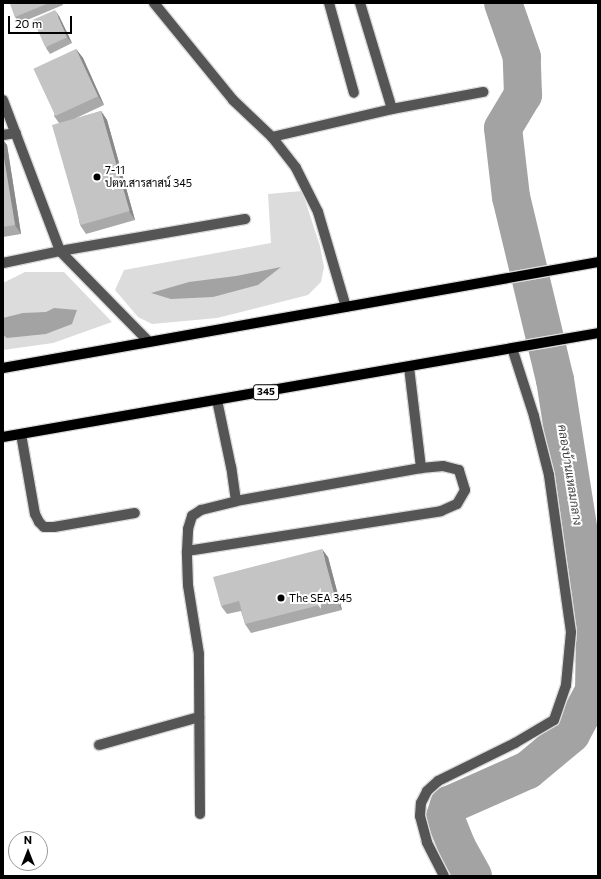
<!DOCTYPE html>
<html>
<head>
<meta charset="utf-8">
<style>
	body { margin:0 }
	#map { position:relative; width:601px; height:879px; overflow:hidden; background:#fff; font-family:Commissioner,Sarabun,sans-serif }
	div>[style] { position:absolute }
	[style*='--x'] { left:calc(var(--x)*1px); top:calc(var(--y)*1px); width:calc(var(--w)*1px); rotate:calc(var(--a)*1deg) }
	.green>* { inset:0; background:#dcdcdc }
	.water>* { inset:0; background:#a3a3a3 }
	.river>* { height:38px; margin:-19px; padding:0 19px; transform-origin:19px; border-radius:19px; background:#a3a3a3 }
	.roads { filter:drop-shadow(1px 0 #dbdbdb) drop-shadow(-1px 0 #dbdbdb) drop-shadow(0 1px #dbdbdb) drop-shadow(0 -1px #dbdbdb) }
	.minor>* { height:10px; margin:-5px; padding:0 5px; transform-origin:5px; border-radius:5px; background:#555 }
	.major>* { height:10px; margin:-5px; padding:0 5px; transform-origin:5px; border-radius:5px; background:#000 }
	.wall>* { inset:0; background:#a9a9a9 }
	.shaded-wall>* { inset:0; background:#898989 }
	.building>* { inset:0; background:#c4c4c4; transform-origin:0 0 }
	.dots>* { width:11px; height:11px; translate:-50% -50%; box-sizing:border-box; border:2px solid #fff; border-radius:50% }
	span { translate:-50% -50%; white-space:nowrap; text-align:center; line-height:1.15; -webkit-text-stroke:4px #fff; paint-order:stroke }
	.shield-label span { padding:1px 3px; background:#fff; border:1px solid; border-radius:3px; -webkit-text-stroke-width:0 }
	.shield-label { font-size:10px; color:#000; font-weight:700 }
	.poi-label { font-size:11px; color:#000 }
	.left { translate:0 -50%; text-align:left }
	.water-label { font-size:12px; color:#444; font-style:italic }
	.frame { position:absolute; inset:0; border:4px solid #000; pointer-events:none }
	.north { position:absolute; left:8px; top:831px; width:40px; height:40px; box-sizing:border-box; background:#fff; border:1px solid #999; border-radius:50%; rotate:0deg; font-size:11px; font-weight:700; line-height:16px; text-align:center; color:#000 }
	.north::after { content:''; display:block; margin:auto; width:14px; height:18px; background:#000; clip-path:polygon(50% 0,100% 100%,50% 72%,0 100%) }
	.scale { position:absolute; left:8px; top:16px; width:64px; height:18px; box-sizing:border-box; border:2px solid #000; border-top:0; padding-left:5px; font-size:12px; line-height:14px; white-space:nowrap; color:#000; -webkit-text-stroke:3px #fff; paint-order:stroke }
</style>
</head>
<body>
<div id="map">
	<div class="green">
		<i style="clip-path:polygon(302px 191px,320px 246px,324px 267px,321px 282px,308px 295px,217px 318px,152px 324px,138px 317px,115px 290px,124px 270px,271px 243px,268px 194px)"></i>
		<i style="clip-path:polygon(25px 272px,64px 272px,112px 322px,53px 343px,3px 350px,3px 283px)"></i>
	</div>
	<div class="water">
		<i style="clip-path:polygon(281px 267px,258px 285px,213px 297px,171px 299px,151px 293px,189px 282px,236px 276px)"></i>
		<i style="clip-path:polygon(54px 308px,77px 310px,72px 324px,46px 334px,7px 338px,3px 335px,3px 318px,23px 313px,46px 312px)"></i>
	</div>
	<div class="river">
		<i style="--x:473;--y:876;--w:33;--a:-119"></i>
		<i style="--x:457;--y:847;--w:32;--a:-112"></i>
		<i style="--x:445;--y:817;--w:13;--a:-72"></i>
		<i style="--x:449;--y:805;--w:86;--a:-23.9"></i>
		<i style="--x:528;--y:770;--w:56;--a:-39.9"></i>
		<i style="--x:571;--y:734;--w:49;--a:-61.9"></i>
		<i style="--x:594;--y:691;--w:56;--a:-89"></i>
		<i style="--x:595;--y:635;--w:258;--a:-98.9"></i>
		<i style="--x:555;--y:380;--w:188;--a:-103.5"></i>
		<i style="--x:511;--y:197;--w:69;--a:-96.6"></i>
		<i style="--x:503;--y:128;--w:39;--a:-59"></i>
		<i style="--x:523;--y:95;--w:38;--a:-92"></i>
		<i style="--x:522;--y:57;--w:57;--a:-109.4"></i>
	</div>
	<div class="roads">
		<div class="minor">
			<i style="--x:154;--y:3;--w:125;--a:50.8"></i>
			<i style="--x:233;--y:100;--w:54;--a:43.5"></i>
			<i style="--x:272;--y:137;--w:39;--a:52"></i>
			<i style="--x:296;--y:168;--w:49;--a:63.4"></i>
			<i style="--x:318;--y:212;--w:99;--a:73.6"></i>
			<i style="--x:329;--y:3;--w:93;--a:74.5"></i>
			<i style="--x:3;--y:100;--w:161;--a:69.3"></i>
			<i style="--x:60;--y:251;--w:188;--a:-9.8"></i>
			<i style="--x:392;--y:109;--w:93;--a:-10.6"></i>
			<i style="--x:3;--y:135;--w:13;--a:-9"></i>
			<i style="--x:272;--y:137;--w:123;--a:-13.1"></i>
			<i style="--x:392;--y:109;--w:111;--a:-106.8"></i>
			<i style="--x:3;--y:263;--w:58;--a:-11.9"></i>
			<i style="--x:60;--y:251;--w:127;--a:45.6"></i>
			<i style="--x:409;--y:367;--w:102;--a:83.2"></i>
			<i style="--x:21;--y:434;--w:81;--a:80.1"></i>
			<i style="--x:35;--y:514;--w:9;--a:63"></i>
			<i style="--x:39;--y:522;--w:7;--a:45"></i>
			<i style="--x:44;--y:527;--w:10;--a:0"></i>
			<i style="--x:54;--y:527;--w:82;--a:-9.8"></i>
			<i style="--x:187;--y:551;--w:257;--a:-8.9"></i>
			<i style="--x:441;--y:511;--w:17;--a:-24"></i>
			<i style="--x:457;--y:504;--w:16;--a:-60"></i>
			<i style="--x:465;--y:490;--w:21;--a:-107"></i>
			<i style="--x:459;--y:470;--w:16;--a:-166"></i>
			<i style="--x:443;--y:466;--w:22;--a:175"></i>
			<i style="--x:421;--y:468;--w:188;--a:169.9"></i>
			<i style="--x:99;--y:745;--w:104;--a:-15.6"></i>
			<i style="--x:200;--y:814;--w:160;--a:-90.4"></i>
			<i style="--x:199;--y:654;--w:70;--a:-99.1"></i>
			<i style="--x:188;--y:585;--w:34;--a:-92"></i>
			<i style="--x:187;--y:551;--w:22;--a:-87"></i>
			<i style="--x:188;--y:529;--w:14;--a:-73"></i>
			<i style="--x:192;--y:516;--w:11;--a:-34"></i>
			<i style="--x:201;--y:510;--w:36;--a:-14"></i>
			<i style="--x:236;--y:501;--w:34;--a:-98"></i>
			<i style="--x:231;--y:467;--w:68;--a:-101.8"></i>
			<i style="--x:444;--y:876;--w:38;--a:-117"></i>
			<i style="--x:427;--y:842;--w:27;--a:-105"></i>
			<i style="--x:420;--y:816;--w:13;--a:-86"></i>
			<i style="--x:421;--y:803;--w:13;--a:-63"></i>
			<i style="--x:427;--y:791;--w:15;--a:-42"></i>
			<i style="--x:438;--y:781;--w:86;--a:-26.3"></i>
			<i style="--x:515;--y:743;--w:45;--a:-30.5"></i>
			<i style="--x:554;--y:720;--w:37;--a:-71"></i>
			<i style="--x:566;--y:685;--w:53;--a:-84.6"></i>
			<i style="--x:571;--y:632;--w:159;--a:-98"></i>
			<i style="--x:549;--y:475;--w:61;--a:-104.3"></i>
			<i style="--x:534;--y:416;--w:71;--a:-107.9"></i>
		</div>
		<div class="major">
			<i style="--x:3;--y:368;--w:604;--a:-10.1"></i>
			<i style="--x:3;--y:437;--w:604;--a:-9.91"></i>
		</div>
	</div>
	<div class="wall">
		<i style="clip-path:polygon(10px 3px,62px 3px,63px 5px,20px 23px,15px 17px)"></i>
		<i style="clip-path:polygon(59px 16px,72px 43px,50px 54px,46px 48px)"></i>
		<i style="clip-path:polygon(76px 49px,83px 58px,104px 105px,74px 119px,101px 111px,107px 120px,135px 220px,86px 234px,80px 225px,59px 123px,54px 116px)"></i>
		<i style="clip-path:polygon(3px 140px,7px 145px,21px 234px,3px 237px)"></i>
		<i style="clip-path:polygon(328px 557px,342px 610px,251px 633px,245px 624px,241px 611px,227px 614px,221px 606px)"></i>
	</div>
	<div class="shaded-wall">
		<i style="clip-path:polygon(55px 10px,59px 16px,72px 43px,67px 37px)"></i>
		<i style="clip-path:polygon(76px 49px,83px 58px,104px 105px,98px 96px)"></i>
		<i style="clip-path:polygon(101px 111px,107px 120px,135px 220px,129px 211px)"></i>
		<i style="clip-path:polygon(3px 140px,7px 145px,21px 234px,15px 225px,3px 152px)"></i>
		<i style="clip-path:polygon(322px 549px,328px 557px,342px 610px,336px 601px)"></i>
	</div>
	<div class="building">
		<i style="clip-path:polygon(10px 3px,49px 3px,15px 17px)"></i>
		<i style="left:55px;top:10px;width:30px;height:24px;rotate:66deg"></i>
		<i style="left:76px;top:49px;width:52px;height:47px;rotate:65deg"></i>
		<i style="left:101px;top:111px;width:104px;height:51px;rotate:74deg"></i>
		<i style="clip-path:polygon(3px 152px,15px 225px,3px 227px)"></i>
		<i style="clip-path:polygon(322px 549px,336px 601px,245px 624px,239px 601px,221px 606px,213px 577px)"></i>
	</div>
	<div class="dots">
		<i style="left:97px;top:177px;background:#000"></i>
		<i style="left:281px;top:598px;background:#000"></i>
	</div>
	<div class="shield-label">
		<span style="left:266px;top:392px">345</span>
	</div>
	<div class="poi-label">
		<span class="left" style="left:105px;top:177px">7-11<br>ปตท.สารสาสน์ 345</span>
		<span class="left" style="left:289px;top:598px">The SEA 345</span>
	</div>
	<div class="water-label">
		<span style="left:570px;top:475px;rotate:81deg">คลองบ้านแหลมกลาง</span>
	</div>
	<div class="frame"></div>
	<div class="north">N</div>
	<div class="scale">20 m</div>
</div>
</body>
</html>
